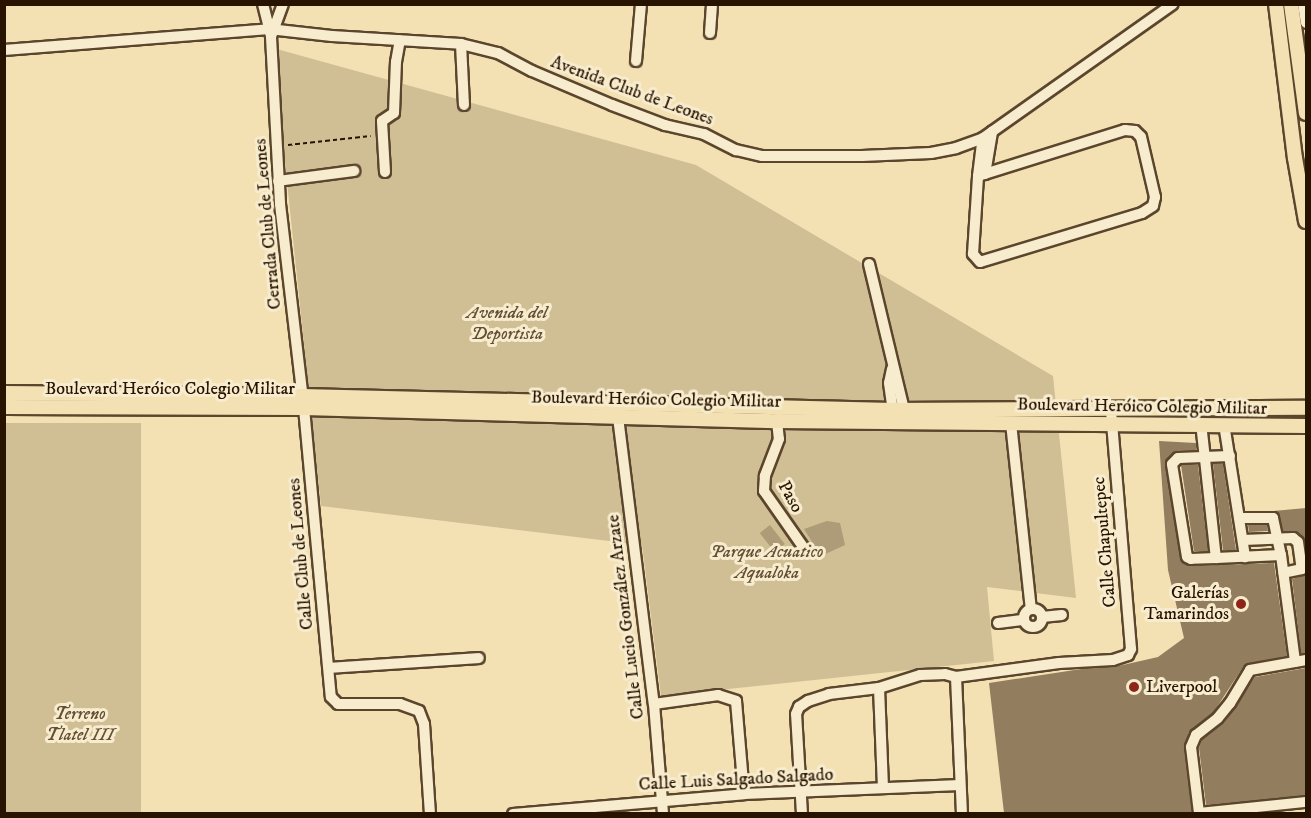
<!DOCTYPE html>
<html>
<head>
<meta charset="utf-8">
<style>
	body { margin:0 }
	#map { position:relative; width:1311px; height:818px; overflow:hidden; background:#f3e1b4; font-family:"IM FELL DW Pica",serif }
	div>[style] { position:absolute }
	[style*='--x'] { left:calc(var(--x)*1px); top:calc(var(--y)*1px); width:calc(var(--w)*1px); rotate:calc(var(--a)*1deg) }
	.green>* { inset:0; background:#d0be95; transform-origin:0 0 }
	.water>* { inset:0; background:#ae9b77; transform-origin:0 0 }
	.building>* { inset:0; background:#927e5e }
	.path>* { height:2px; margin-top:-1px; transform-origin:0; background:repeating-linear-gradient(90deg,#281300 0 4.5px,transparent 0 7.5px) }
	.roads { filter:drop-shadow(2px 0 #5b462d) drop-shadow(-2px 0 #5b462d) drop-shadow(0 2px #5b462d) drop-shadow(0 -2px #5b462d) }
	.minor>* { height:10px; margin:-5px; padding:0 5px; transform-origin:5px; border-radius:5px; background:#f7ecce }
	.minor>.ring { margin:-5px; padding:0; box-sizing:content-box; background:none; border:10px solid #f7ecce; border-radius:50% }
	.major>* { height:14px; margin:-7px; padding:0 7px; transform-origin:7px; border-radius:7px; background:#f3e1b4 }
	.dots>* { width:16px; height:16px; translate:-50% -50%; box-sizing:border-box; border:3px solid #f7ecce; border-radius:50% }
	span { translate:-50% -50%; white-space:nowrap; text-align:center; line-height:1.15; -webkit-text-stroke:6px #f7ecce; paint-order:stroke }
	.street-label { font-size:18px; color:#281300 }
	.park-label { font-size:18px; color:#634f34; font-style:italic }
	.poi-label { font-size:18px; color:#281300 }
	.right { translate:-100% -50%; text-align:right }
	.left { translate:0 -50%; text-align:left }
	.frame { position:absolute; inset:0; border:6px solid #281300; pointer-events:none }
</style>
</head>
<body>
<div id="map">
	<div class="green">
		<i style="clip-path:polygon(273px 48px,696px 165px,1053px 376px,1076px 598px,987px 587px,994px 661px,661px 696px,642px 545px,321px 506px)"></i>
		<i style="left:5px;top:423px;width:136px;height:390px"></i>
	</div>
	<div class="water">
		<i style="clip-path:polygon(827px 521px,840px 523px,845px 545px,821px 556px,804px 529px)"></i>
		<i style="left:770px;top:525px;width:24px;height:13px;rotate:52deg"></i>
	</div>
	<div class="building">
		<i style="clip-path:polygon(1159px 441px,1196px 443px,1196px 450px,1177px 451px,1165px 462px,1181px 561px,1191px 566px,1274px 563px,1287px 656px,1245px 664px,1213px 713px,1189px 732px,1184px 748px,1192px 813px,1004px 813px,989px 683px,1081px 669px,1114px 667px,1158px 657px,1184px 638px,1168px 570px)"></i>
		<i style="clip-path:polygon(1213px 464px,1223px 464px,1236px 550px,1223px 550px)"></i>
		<i style="clip-path:polygon(1181px 465px,1198px 465px,1208px 551px,1194px 551px)"></i>
		<i style="clip-path:polygon(1306px 508px,1306px 548px,1305px 540px,1298px 532px,1283px 531px,1279px 514px,1273px 511px)"></i>
		<i style="clip-path:polygon(1248px 525px,1267px 525px,1268px 531px,1249px 532px)"></i>
		<i style="clip-path:polygon(1306px 575px,1306px 653px,1301px 653px,1292px 579px)"></i>
		<i style="clip-path:polygon(1306px 668px,1306px 795px,1206px 805px,1199px 748px,1202px 740px,1224px 723px,1255px 677px)"></i>
	</div>
	<div class="path">
		<i style="--x:288;--y:145;--w:83;--a:-6.2"></i>
	</div>
	<div class="roads">
		<div class="minor">
			<i style="--x:263;--y:4;--w:34;--a:76"></i>
			<i style="--x:271;--y:37;--w:167;--a:86.9"></i>
			<i style="--x:280;--y:204;--w:205;--a:83.3"></i>
			<i style="--x:304;--y:408;--w:290;--a:84.7"></i>
			<i style="--x:331;--y:697;--w:10;--a:45"></i>
			<i style="--x:338;--y:704;--w:62;--a:0"></i>
			<i style="--x:400;--y:704;--w:20;--a:20"></i>
			<i style="--x:419;--y:711;--w:14;--a:69"></i>
			<i style="--x:424;--y:724;--w:90;--a:86.2"></i>
			<i style="--x:1303;--y:4;--w:19;--a:81"></i>
			<i style="--x:710;--y:33;--w:29;--a:-86"></i>
			<i style="--x:272;--y:34;--w:32;--a:-70"></i>
			<i style="--x:461;--y:44;--w:61;--a:87.2"></i>
			<i style="--x:4;--y:50;--w:266;--a:-4.5"></i>
			<i style="--x:269;--y:29;--w:63;--a:6.3"></i>
			<i style="--x:332;--y:36;--w:129;--a:3.5"></i>
			<i style="--x:461;--y:44;--w:38;--a:14"></i>
			<i style="--x:498;--y:53;--w:38;--a:28"></i>
			<i style="--x:532;--y:71;--w:87;--a:23"></i>
			<i style="--x:612;--y:105;--w:57;--a:20.7"></i>
			<i style="--x:665;--y:125;--w:40;--a:13"></i>
			<i style="--x:704;--y:134;--w:36;--a:27"></i>
			<i style="--x:736;--y:150;--w:27;--a:13"></i>
			<i style="--x:762;--y:156;--w:100;--a:0"></i>
			<i style="--x:862;--y:156;--w:69;--a:-2.5"></i>
			<i style="--x:931;--y:153;--w:25;--a:-11"></i>
			<i style="--x:956;--y:148;--w:29;--a:-20"></i>
			<i style="--x:983;--y:138;--w:232;--a:-35.2"></i>
			<i style="--x:636;--y:61;--w:57;--a:-85"></i>
			<i style="--x:385;--y:172;--w:51;--a:-93.4"></i>
			<i style="--x:382;--y:121;--w:14;--a:-34"></i>
			<i style="--x:394;--y:113;--w:51;--a:-87.8"></i>
			<i style="--x:396;--y:62;--w:22;--a:-80"></i>
			<i style="--x:985;--y:174;--w:43;--a:-80.5"></i>
			<i style="--x:978;--y:176;--w:154;--a:-17.4"></i>
			<i style="--x:1125;--y:130;--w:10;--a:6"></i>
			<i style="--x:1135;--y:131;--w:8;--a:45"></i>
			<i style="--x:1141;--y:137;--w:62;--a:76.9"></i>
			<i style="--x:1155;--y:197;--w:9;--a:103"></i>
			<i style="--x:1153;--y:206;--w:13;--a:148"></i>
			<i style="--x:1142;--y:213;--w:169;--a:163.2"></i>
			<i style="--x:980;--y:262;--w:11;--a:-131"></i>
			<i style="--x:973;--y:254;--w:78;--a:-86.3"></i>
			<i style="--x:978;--y:176;--w:38;--a:-83"></i>
			<i style="--x:278;--y:181;--w:77;--a:-7.5"></i>
			<i style="--x:869;--y:264;--w:150;--a:76.5"></i>
			<i style="--x:892;--y:369;--w:14;--a:102"></i>
			<i style="--x:889;--y:383;--w:27;--a:82"></i>
			<i style="--x:618;--y:417;--w:289;--a:82.9"></i>
			<i style="--x:654;--y:704;--w:110;--a:85.3"></i>
			<i style="--x:777;--y:421;--w:18;--a:84"></i>
			<i style="--x:779;--y:439;--w:40;--a:111"></i>
			<i style="--x:765;--y:476;--w:15;--a:94"></i>
			<i style="--x:764;--y:491;--w:73;--a:55"></i>
			<i style="--x:1011;--y:423;--w:187;--a:83.9"></i>
			<i style="--x:1201;--y:423;--w:136;--a:83.7"></i>
			<i style="--x:1216;--y:558;--w:65;--a:-2.6"></i>
			<i style="--x:1281;--y:555;--w:108;--a:82.5"></i>
			<i style="--x:1224;--y:424;--w:135;--a:81"></i>
			<i style="--x:1240;--y:518;--w:33;--a:0"></i>
			<i style="--x:1273;--y:518;--w:38;--a:78"></i>
			<i style="--x:1243;--y:540;--w:50;--a:-2.3"></i>
			<i style="--x:1293;--y:538;--w:6;--a:39"></i>
			<i style="--x:1298;--y:542;--w:27;--a:82"></i>
			<i style="--x:1302;--y:569;--w:19;--a:168"></i>
			<i style="--x:1216;--y:558;--w:25;--a:178"></i>
			<i style="--x:1191;--y:559;--w:4;--a:-153"></i>
			<i style="--x:1187;--y:557;--w:94;--a:-99.2"></i>
			<i style="--x:1172;--y:464;--w:8;--a:-45"></i>
			<i style="--x:1178;--y:458;--w:52;--a:-2.2"></i>
			<i class="ring" style="left:1024px;top:609px;width:8px;height:8px"></i>
			<i style="--x:1042;--y:617;--w:20;--a:-6"></i>
			<i style="--x:998;--y:623;--w:26;--a:-7"></i>
			<i style="--x:1306;--y:660;--w:57;--a:169.9"></i>
			<i style="--x:1250;--y:670;--w:39;--a:121"></i>
			<i style="--x:1230;--y:703;--w:19;--a:129"></i>
			<i style="--x:1218;--y:718;--w:28;--a:142"></i>
			<i style="--x:1196;--y:735;--w:13;--a:113"></i>
			<i style="--x:1191;--y:747;--w:66;--a:83.1"></i>
			<i style="--x:1199;--y:813;--w:108;--a:-5.9"></i>
			<i style="--x:329;--y:668;--w:150;--a:-3.8"></i>
			<i style="--x:956;--y:677;--w:137;--a:87.5"></i>
			<i style="--x:879;--y:688;--w:100;--a:87.7"></i>
			<i style="--x:654;--y:704;--w:65;--a:-8"></i>
			<i style="--x:718;--y:695;--w:19;--a:18"></i>
			<i style="--x:736;--y:701;--w:93;--a:85.1"></i>
			<i style="--x:513;--y:814;--w:232;--a:-4.9"></i>
			<i style="--x:744;--y:794;--w:216;--a:-2.4"></i>
			<i style="--x:802;--y:814;--w:100;--a:-93.4"></i>
			<i style="--x:796;--y:714;--w:8;--a:-67"></i>
			<i style="--x:799;--y:707;--w:11;--a:-34"></i>
			<i style="--x:808;--y:701;--w:22;--a:-18"></i>
			<i style="--x:829;--y:694;--w:50;--a:-6.8"></i>
			<i style="--x:879;--y:688;--w:43;--a:-17.6"></i>
			<i style="--x:920;--y:675;--w:25;--a:-2"></i>
			<i style="--x:945;--y:674;--w:11;--a:15"></i>
			<i style="--x:956;--y:677;--w:104;--a:-7.7"></i>
			<i style="--x:1059;--y:663;--w:54;--a:-3.2"></i>
			<i style="--x:1113;--y:660;--w:16;--a:-18"></i>
			<i style="--x:1128;--y:655;--w:7;--a:-63"></i>
			<i style="--x:1131;--y:649;--w:239;--a:-94.8"></i>
		</div>
		<div class="major">
			<i style="--x:1276;--y:4;--w:155;--a:83"></i>
			<i style="--x:1295;--y:158;--w:64;--a:80.1"></i>
			<i style="--x:1291;--y:4;--w:110;--a:82.2"></i>
			<i style="--x:4;--y:393;--w:298;--a:0.6"></i>
			<i style="--x:302;--y:396;--w:591;--a:1.36"></i>
			<i style="--x:893;--y:410;--w:413;--a:-0.3"></i>
			<i style="--x:4;--y:407;--w:300;--a:0.2"></i>
			<i style="--x:304;--y:408;--w:473;--a:1.6"></i>
			<i style="--x:777;--y:421;--w:529;--a:0.54"></i>
		</div>
	</div>
	<div class="dots">
		<i style="left:1241px;top:604px;background:#8f2418"></i>
		<i style="left:1134px;top:687px;background:#8f2418"></i>
	</div>
	<div class="street-label">
		<span style="left:632px;top:91px;rotate:20deg">Avenida Club de Leones</span>
		<span style="left:268px;top:224px;rotate:-95deg">Cerrada Club de Leones</span>
		<span style="left:170px;top:389px">Boulevard Heróico Colegio Militar</span>
		<span style="left:656px;top:400px;rotate:1deg">Boulevard Heróico Colegio Militar</span>
		<span style="left:1142px;top:407px;rotate:1deg">Boulevard Heróico Colegio Militar</span>
		<span style="left:790px;top:497px;rotate:61deg">Paso</span>
		<span style="left:1105px;top:542px;rotate:-95deg">Calle Chapultepec</span>
		<span style="left:301px;top:554px;rotate:-95deg">Calle Club de Leones</span>
		<span style="left:626px;top:617px;rotate:-97deg">Calle Lucio González Arzate</span>
		<span style="left:736px;top:780px;rotate:-3deg">Calle Luis Salgado Salgado</span>
	</div>
	<div class="park-label">
		<span style="left:507px;top:324px">Avenida del<br>Deportista</span>
		<span style="left:767px;top:563px">Parque Acuatico<br>Aqualoka</span>
		<span style="left:80px;top:725px">Terreno<br>Tlatel III</span>
	</div>
	<div class="poi-label">
		<span class="right" style="left:1229px;top:604px">Galerías<br>Tamarindos</span>
		<span class="left" style="left:1146px;top:687px">Liverpool</span>
	</div>
	<div class="frame"></div>
</div>
</body>
</html>
